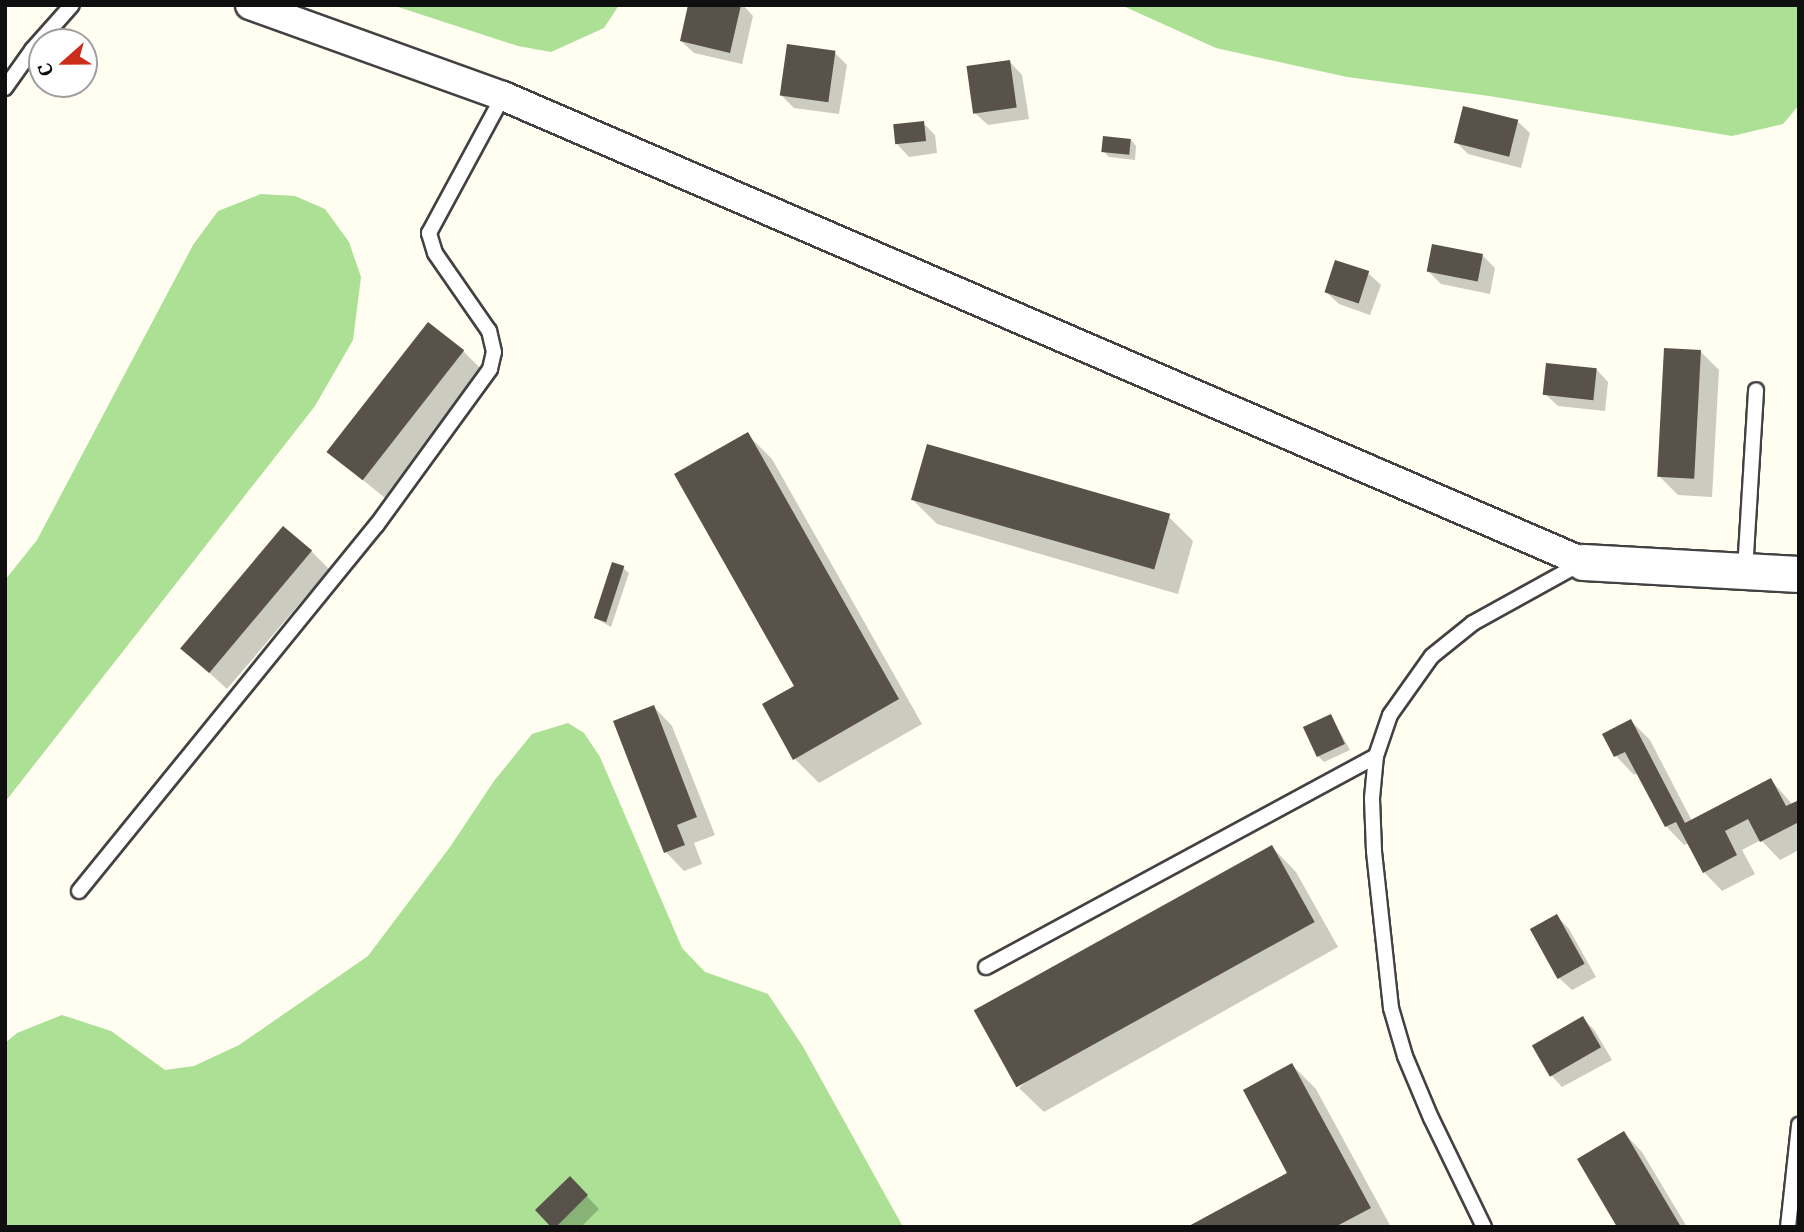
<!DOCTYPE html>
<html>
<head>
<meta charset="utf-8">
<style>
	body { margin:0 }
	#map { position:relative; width:1804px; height:1232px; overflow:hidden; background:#fffef1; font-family:"IBM Plex Serif",serif }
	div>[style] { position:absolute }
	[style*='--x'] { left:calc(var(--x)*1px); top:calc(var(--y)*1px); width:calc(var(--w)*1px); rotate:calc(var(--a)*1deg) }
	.forest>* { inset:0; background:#abe095 }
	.shadow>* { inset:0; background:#0003 }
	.building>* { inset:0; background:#59524a; transform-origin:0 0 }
	.roads { filter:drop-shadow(2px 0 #424242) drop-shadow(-2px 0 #424242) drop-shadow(0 2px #424242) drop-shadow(0 -2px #424242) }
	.service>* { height:14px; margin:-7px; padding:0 7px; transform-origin:7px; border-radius:7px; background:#fff }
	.minor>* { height:28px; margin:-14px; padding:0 14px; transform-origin:14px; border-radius:14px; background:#fff }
	.tertiary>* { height:35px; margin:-17.5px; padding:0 17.5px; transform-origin:17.5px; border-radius:17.5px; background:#fff }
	span { translate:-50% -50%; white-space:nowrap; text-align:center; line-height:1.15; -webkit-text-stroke:7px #fff; paint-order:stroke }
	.frame { position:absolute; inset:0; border:7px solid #0f0f0f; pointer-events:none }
	.north { position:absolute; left:28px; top:28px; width:70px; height:70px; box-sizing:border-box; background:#fff; border:2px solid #9f9f9f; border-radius:50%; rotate:249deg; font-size:19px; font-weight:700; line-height:28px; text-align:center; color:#0f0f0f }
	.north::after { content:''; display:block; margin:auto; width:24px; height:32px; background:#cc2d1b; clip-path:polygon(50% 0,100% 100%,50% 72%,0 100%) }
</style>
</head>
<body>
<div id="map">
	<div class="forest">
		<i style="clip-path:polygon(392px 5px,619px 5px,604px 28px,551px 52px,518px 46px)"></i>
		<i style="clip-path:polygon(1121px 5px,1799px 5px,1799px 105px,1783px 124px,1732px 136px,1489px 96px,1347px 77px,1216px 48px)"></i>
		<i style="clip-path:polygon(261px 194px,295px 196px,325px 209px,349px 242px,361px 277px,353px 340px,315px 406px,5px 802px,5px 580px,37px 540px,193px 245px,218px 211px)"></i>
		<i style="clip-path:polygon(568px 723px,584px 733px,600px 757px,682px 948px,705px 972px,768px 994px,802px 1045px,903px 1227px,5px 1227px,5px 1043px,17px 1033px,62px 1015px,111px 1031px,165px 1070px,194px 1066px,239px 1045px,368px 956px,450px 847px,494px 781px,532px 734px)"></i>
	</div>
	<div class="shadow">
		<i style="clip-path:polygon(689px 5px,743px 5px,753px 16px,742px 64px,694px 53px,681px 41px)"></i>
		<i style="clip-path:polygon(834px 52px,847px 65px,839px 114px,794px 108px,782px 96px)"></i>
		<i style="clip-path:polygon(1010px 62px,1022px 75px,1029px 119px,988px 125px,975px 113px)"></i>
		<i style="clip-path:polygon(1517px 121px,1530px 133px,1521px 168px,1468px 154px,1456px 142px)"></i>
		<i style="clip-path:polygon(923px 123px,935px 135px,937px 153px,909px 157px,897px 144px)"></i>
		<i style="clip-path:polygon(1131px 140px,1136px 146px,1135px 160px,1109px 157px,1103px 151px)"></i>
		<i style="clip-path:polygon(1483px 256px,1495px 268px,1490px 294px,1441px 284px,1429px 272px)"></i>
		<i style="clip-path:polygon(1368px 273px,1381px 285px,1370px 315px,1339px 304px,1326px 292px)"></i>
		<i style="clip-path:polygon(463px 351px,481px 369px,385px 498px,331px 454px)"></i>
		<i style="clip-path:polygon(1700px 351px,1719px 370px,1712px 497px,1678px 495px,1659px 476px)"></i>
		<i style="clip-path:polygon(1596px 369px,1608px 382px,1605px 411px,1558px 406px,1545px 394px)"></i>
		<i style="clip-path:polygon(747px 434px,772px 459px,922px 724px,819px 783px,795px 759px,796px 687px)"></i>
		<i style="clip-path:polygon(913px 500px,1169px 517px,1193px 541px,1178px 594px,937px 524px)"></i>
		<i style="clip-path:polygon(311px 551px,329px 569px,227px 689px,182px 648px)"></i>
		<i style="clip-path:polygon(623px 568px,629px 573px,611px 627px,595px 618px)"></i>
		<i style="clip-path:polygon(654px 707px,672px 726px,715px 835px,694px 843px,702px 864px,684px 871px,666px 852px)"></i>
		<i style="clip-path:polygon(1331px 716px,1350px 750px,1324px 762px,1318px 756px)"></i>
		<i style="clip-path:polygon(1631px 721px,1650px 740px,1692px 821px,1771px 780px,1793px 805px,1799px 802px,1799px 850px,1780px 860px,1761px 840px,1742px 850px,1755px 874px,1722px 891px,1704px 872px,1689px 843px,1684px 845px,1666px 826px,1638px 773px,1634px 775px,1616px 756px)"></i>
		<i style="clip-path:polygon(1272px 847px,1296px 872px,1338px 947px,1044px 1112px,1019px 1088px)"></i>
		<i style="clip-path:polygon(1557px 916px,1569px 929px,1596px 977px,1572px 990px,1559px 978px)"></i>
		<i style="clip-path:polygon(1583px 1018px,1595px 1031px,1612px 1060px,1562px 1087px,1550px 1074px)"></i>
		<i style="clip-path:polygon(1292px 1065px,1316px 1089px,1391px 1227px,1191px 1227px,1290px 1173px)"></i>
		<i style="clip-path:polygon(1624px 1133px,1642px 1152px,1687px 1227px,1619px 1227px)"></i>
		<i style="clip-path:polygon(570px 1179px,599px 1209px,581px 1227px,553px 1227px)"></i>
	</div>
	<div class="building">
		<i style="clip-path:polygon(688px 5px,741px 5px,730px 53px,680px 41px)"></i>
		<i style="left:787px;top:44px;width:49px;height:52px;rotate:8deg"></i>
		<i style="left:1010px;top:60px;width:48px;height:44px;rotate:82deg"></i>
		<i style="left:1463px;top:106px;width:57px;height:38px;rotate:14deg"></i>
		<i style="left:924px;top:121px;width:20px;height:31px;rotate:84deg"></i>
		<i style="left:1103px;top:136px;width:28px;height:16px;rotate:6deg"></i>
		<i style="left:1432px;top:244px;width:52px;height:28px;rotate:11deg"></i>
		<i style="left:1335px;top:260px;width:36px;height:34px;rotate:18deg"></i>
		<i style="left:428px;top:322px;width:46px;height:165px;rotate:38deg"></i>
		<i style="left:1664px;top:348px;width:37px;height:129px;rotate:3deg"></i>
		<i style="left:1546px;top:363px;width:51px;height:32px;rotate:6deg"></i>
		<i style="clip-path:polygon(748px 432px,899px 699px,793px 760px,762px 704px,794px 686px,674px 474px)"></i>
		<i style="left:927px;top:444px;width:253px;height:58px;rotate:16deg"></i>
		<i style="left:283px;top:526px;width:38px;height:160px;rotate:40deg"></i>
		<i style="left:612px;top:562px;width:13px;height:59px;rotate:18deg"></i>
		<i style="clip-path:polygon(654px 705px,697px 817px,677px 825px,685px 845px,664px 853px,613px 721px)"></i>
		<i style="left:1331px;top:714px;width:33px;height:31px;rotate:65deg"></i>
		<i style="clip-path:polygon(1631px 719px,1685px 823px,1771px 778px,1786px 806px,1799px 800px,1799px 822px,1760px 842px,1748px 819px,1725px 831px,1737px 855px,1703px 873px,1676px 822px,1665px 827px,1625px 752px,1614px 757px,1602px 734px)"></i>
		<i style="left:1272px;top:845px;width:88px;height:341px;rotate:61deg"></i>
		<i style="left:1557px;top:914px;width:57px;height:31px;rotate:61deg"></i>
		<i style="left:1583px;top:1016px;width:36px;height:59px;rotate:60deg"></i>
		<i style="clip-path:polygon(1292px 1063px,1371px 1208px,1335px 1227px,1187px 1227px,1287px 1173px,1243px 1090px)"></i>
		<i style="clip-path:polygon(1624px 1131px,1681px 1227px,1617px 1227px,1577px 1159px)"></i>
		<i style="clip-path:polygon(570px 1176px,588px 1195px,556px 1227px,551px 1227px,535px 1210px)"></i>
	</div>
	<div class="roads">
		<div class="service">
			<i style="--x:5;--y:88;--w:47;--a:-54.6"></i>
			<i style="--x:32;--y:50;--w:60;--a:-48.4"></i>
			<i style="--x:1745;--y:571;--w:181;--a:-86.5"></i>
			<i style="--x:79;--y:891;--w:471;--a:-50.9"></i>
			<i style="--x:376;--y:526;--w:194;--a:-54"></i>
			<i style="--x:490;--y:369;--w:17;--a:-77"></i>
			<i style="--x:494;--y:352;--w:22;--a:-103"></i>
			<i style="--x:489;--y:331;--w:95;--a:-124.7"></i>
			<i style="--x:435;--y:253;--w:21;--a:-107"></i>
			<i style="--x:429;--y:233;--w:156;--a:-61.6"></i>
			<i style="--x:986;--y:967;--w:443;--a:-28.4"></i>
			<i style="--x:1484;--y:1227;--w:121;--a:-115.9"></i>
			<i style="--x:1431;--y:1118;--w:67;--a:-112.8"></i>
			<i style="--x:1405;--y:1056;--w:50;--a:-106.3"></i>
			<i style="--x:1391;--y:1008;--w:158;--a:-96.2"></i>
			<i style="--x:1374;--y:851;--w:53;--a:-92.2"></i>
			<i style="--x:1372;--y:798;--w:42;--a:-84.6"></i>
			<i style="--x:1376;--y:756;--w:43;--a:-71.1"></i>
			<i style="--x:1390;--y:715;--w:72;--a:-54.6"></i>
			<i style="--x:1432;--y:656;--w:53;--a:-38.8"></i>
			<i style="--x:1473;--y:623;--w:126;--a:-29"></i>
			<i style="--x:1788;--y:1227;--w:103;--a:-83.8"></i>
		</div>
		<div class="minor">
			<i style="--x:250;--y:5;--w:269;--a:19.8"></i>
			<i style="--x:503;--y:96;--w:1176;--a:23.34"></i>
		</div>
		<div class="tertiary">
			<i style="--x:1583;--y:562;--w:216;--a:3.2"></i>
		</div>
	</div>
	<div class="frame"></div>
	<div class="north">С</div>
</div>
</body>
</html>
